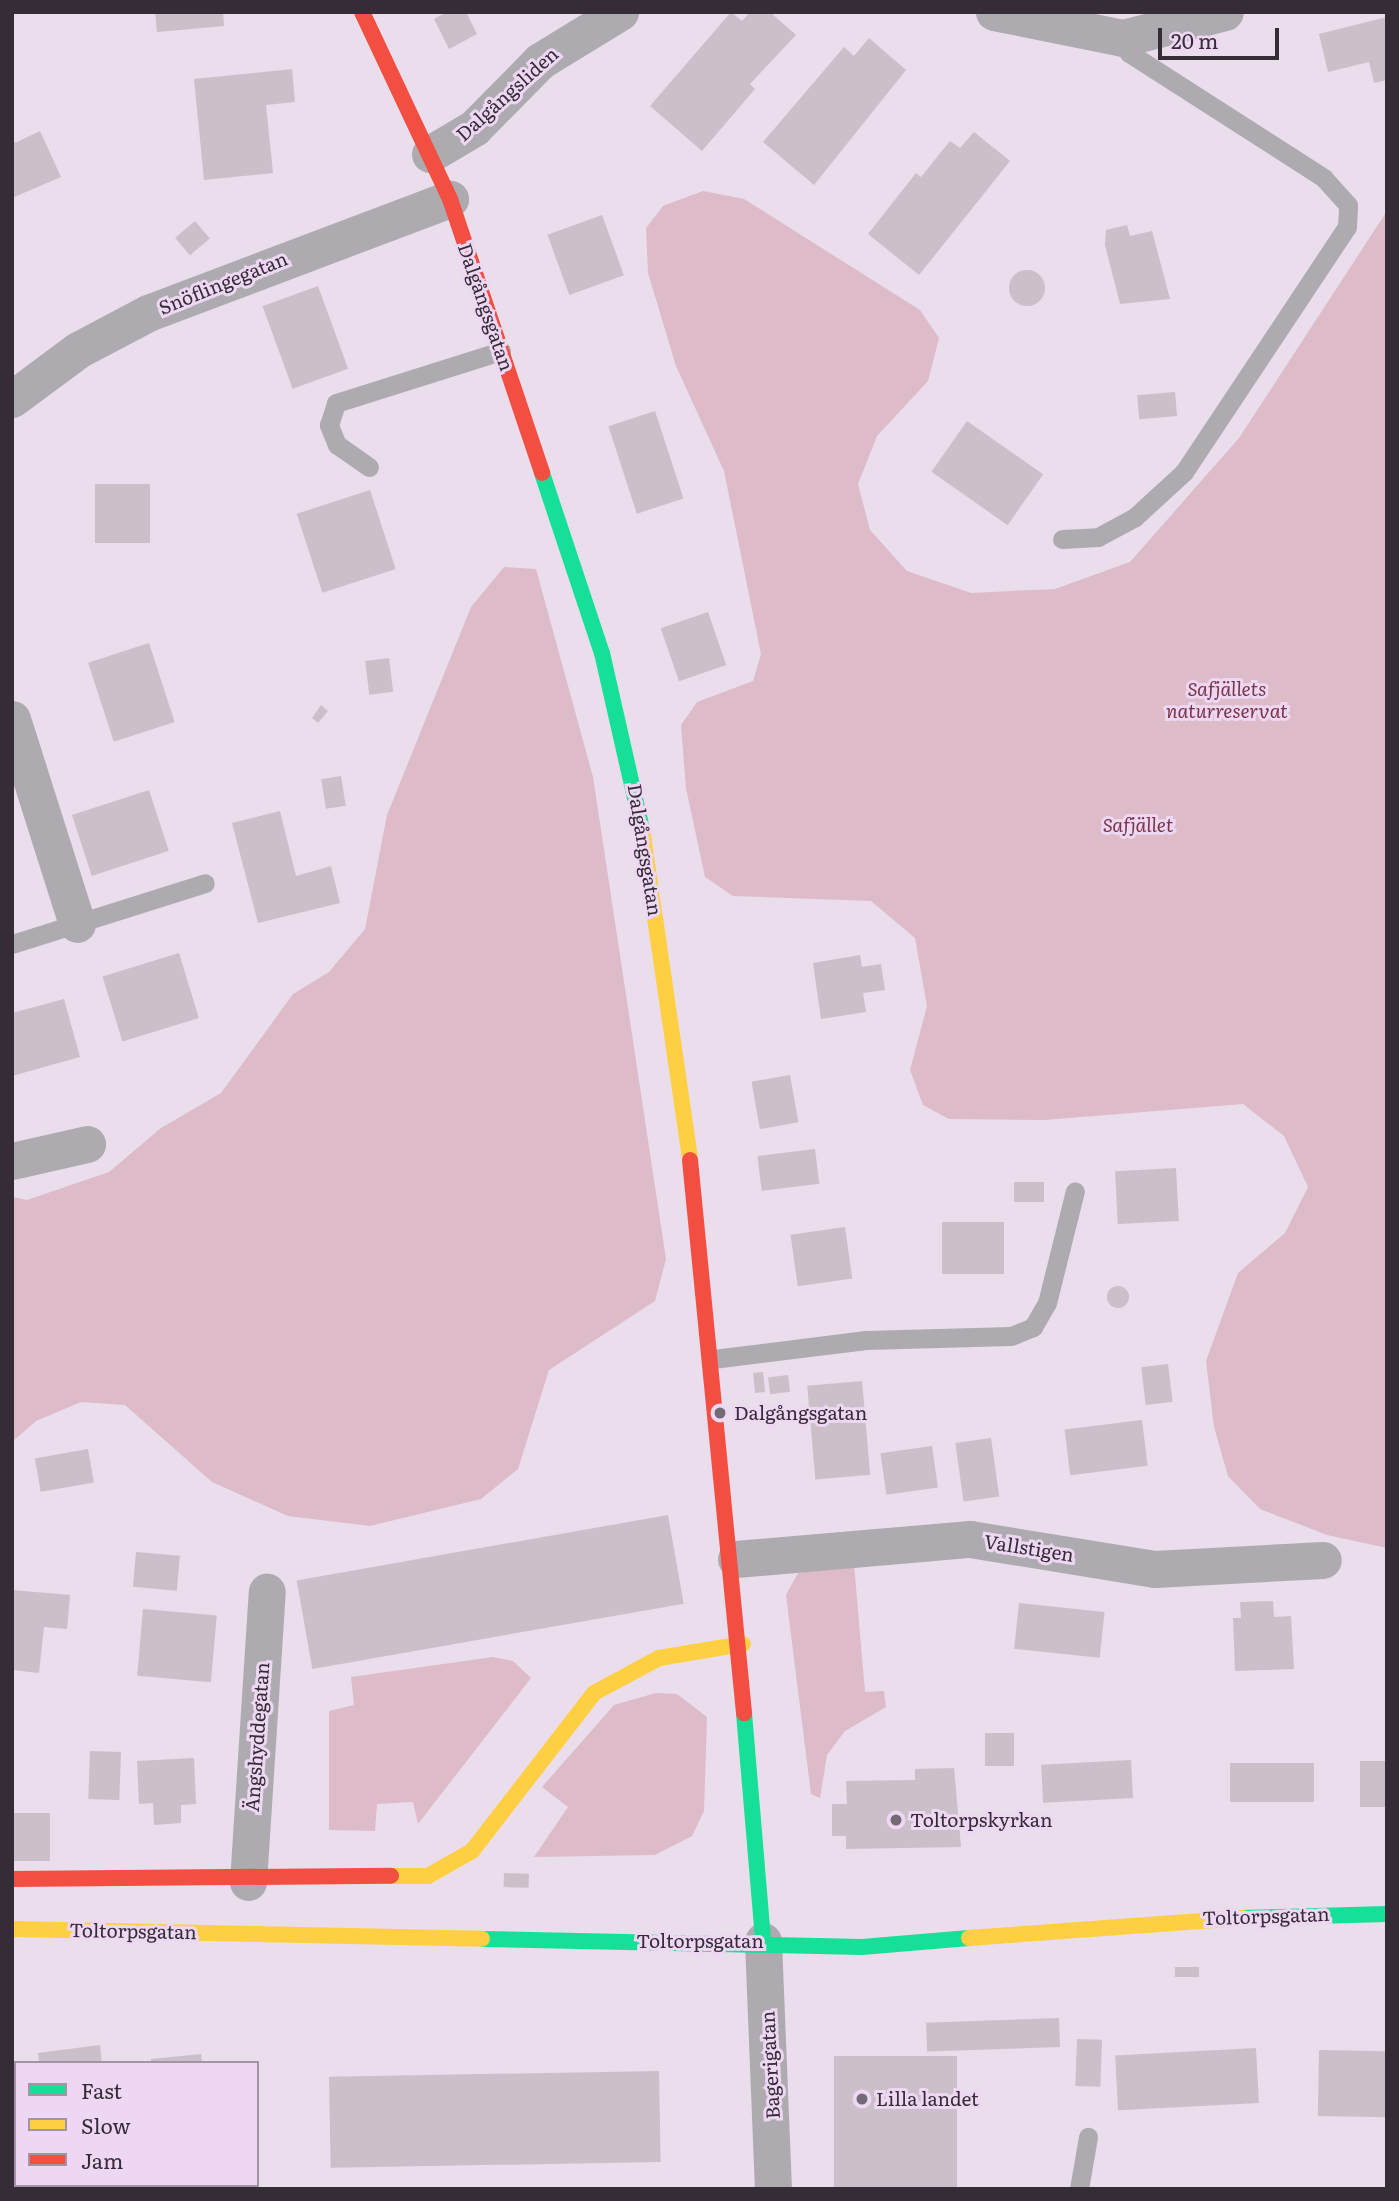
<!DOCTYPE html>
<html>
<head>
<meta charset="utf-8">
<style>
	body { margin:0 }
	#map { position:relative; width:1399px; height:2201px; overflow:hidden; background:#eaddec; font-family:Literata,serif }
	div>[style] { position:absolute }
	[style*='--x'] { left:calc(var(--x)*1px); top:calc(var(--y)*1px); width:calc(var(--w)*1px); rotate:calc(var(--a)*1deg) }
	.green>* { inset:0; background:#debbc8 }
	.building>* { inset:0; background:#cbbfc9; transform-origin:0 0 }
	.round { border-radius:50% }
	.lane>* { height:19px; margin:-9.5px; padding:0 9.5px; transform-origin:9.5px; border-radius:9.5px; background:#aeabb0 }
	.street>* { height:37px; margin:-18.5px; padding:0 18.5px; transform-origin:18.5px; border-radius:18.5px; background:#aeabb0 }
	.fast>* { height:16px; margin:-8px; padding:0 8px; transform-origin:8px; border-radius:8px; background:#16e098 }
	.slow>* { height:16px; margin:-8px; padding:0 8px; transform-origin:8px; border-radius:8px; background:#ffcf43 }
	.jam>* { height:16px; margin:-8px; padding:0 8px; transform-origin:8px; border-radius:8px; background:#f24e42 }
	.dots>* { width:19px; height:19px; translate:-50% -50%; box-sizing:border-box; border:4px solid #eed7f2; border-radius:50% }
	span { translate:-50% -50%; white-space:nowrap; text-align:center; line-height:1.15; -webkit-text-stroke:6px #eed7f2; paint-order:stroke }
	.street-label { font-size:19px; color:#352c37 }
	.park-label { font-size:19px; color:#7a3548; font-style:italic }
	.poi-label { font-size:19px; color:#352c37 }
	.left { translate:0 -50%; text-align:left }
	.frame { position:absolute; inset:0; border:14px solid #352c37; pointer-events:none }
	.legend { position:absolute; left:14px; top:2061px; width:245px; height:126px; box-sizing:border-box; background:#eed7f2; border:2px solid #a493a7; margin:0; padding:9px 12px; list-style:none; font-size:21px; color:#352c37 }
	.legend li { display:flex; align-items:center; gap:14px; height:35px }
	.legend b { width:35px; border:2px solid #a493a7 }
	.scale { position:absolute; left:1158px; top:28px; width:121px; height:32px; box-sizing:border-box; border:4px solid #352c37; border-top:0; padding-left:9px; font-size:21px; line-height:24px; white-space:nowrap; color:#352c37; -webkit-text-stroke:5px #eed7f2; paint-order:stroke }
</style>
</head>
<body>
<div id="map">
	<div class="green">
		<i style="clip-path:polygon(703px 191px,744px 199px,920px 310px,939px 338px,928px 381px,877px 436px,858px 484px,870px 530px,907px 571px,971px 593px,1055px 589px,1130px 562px,1239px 438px,1387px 211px,1387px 1548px,1327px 1535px,1260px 1509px,1228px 1476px,1214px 1427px,1206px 1361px,1238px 1273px,1285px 1233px,1308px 1187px,1284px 1136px,1243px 1104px,1044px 1120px,949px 1119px,923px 1105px,910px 1070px,927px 1006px,915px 938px,871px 901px,733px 896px,705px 877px,686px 788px,681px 725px,697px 702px,753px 681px,761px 654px,724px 471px,676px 366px,648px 273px,646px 228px,663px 206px)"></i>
		<i style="clip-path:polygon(504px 567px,536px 569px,593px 777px,666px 1259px,655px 1301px,549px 1370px,518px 1469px,481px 1499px,370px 1526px,288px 1516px,212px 1482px,125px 1405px,81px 1402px,36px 1421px,12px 1442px,12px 1197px,27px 1200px,109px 1172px,161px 1128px,221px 1093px,293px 994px,329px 972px,365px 929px,387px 815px,471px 607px)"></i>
		<i style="clip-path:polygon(854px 1564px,865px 1692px,884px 1691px,886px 1707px,845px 1731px,827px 1755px,820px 1798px,811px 1794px,786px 1595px,798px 1573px)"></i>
		<i style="clip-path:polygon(493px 1657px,513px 1661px,531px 1678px,418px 1824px,413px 1802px,377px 1804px,375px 1831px,329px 1830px,329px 1711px,354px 1705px,351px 1677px)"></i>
		<i style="clip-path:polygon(656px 1693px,677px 1694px,707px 1717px,704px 1811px,692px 1836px,655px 1855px,534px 1857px,568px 1807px,542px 1787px,614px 1705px)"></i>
	</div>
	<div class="building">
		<i style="clip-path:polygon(155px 12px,223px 12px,224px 26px,157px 32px)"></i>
		<i style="clip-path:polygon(447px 12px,466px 12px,477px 34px,449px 49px,434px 19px)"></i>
		<i style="clip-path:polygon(731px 12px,742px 21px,750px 12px,770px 12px,796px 35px,750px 84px,755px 89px,702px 151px,650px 106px)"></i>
		<i style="clip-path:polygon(1387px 17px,1387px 80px,1374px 83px,1369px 62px,1328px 72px,1319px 34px)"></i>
		<i style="clip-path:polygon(869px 38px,906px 70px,814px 185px,763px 142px,844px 47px,854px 56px)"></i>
		<i style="clip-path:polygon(292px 69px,295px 102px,266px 105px,273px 173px,204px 180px,194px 79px)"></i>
		<i style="clip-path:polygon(40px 131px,61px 177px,12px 198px,12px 136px,15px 143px)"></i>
		<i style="clip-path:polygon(974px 132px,1010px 161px,919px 275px,868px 234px,916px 173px,921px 177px,950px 141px,960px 148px)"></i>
		<i style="left:602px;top:215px;width:64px;height:58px;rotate:70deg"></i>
		<i style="left:195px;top:221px;width:23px;height:26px;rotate:50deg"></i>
		<i style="clip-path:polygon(1127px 225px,1130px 236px,1152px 231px,1170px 299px,1120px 304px,1105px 245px,1106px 230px)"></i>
		<i class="round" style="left:1009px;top:270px;width:36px;height:36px"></i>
		<i style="left:318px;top:286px;width:88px;height:59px;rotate:70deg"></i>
		<i style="left:1175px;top:392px;width:24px;height:38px;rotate:85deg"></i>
		<i style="left:655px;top:411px;width:92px;height:49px;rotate:72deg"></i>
		<i style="left:967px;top:421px;width:93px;height:62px;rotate:35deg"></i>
		<i style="left:95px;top:484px;width:55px;height:59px"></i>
		<i style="left:370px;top:490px;width:83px;height:77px;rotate:72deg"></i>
		<i style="left:708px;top:612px;width:56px;height:50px;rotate:71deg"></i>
		<i style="left:149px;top:643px;width:83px;height:64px;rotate:72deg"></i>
		<i style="left:389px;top:658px;width:34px;height:24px;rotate:83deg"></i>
		<i style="clip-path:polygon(321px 705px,328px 711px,318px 723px,312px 718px)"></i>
		<i style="left:341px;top:776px;width:30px;height:20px;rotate:81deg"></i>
		<i style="left:149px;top:790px;width:64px;height:81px;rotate:72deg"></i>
		<i style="clip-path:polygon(280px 811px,296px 876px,331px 866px,340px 903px,258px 923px,232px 823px)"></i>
		<i style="left:179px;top:953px;width:68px;height:80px;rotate:73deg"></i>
		<i style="clip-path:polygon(860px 955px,862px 967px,881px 964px,885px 990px,863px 993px,866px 1012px,821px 1019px,813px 963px)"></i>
		<i style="clip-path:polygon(64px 999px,80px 1057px,12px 1076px,12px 1013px)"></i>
		<i style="left:790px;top:1075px;width:48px;height:39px;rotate:80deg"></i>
		<i style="left:815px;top:1149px;width:35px;height:58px;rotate:83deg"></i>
		<i style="left:1176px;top:1168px;width:53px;height:61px;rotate:87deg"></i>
		<i style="left:1044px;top:1182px;width:20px;height:30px;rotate:90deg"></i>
		<i style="left:942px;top:1222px;width:62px;height:52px"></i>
		<i style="left:845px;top:1227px;width:52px;height:55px;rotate:82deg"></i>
		<i class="round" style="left:1107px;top:1286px;width:22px;height:22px"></i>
		<i style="left:1168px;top:1364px;width:38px;height:27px;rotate:83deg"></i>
		<i style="left:763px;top:1372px;width:20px;height:10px;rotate:84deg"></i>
		<i style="left:788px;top:1375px;width:17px;height:20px;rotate:83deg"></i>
		<i style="left:862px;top:1381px;width:94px;height:55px;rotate:85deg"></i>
		<i style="left:1142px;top:1420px;width:46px;height:78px;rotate:83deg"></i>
		<i style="left:991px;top:1438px;width:59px;height:36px;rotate:82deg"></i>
		<i style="left:932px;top:1446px;width:42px;height:52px;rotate:82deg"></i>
		<i style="left:88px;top:1449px;width:34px;height:54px;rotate:80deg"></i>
		<i style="left:668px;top:1515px;width:90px;height:377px;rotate:80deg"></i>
		<i style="left:136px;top:1552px;width:44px;height:35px;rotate:5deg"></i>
		<i style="clip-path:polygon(12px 1590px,70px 1595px,67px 1629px,44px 1627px,39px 1673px,12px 1670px)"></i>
		<i style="clip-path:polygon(1273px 1601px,1274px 1617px,1291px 1616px,1294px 1669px,1235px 1671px,1233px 1618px,1241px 1618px,1240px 1602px)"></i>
		<i style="left:1019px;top:1603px;width:86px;height:46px;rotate:6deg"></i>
		<i style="left:143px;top:1609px;width:74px;height:67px;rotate:5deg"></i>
		<i style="left:985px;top:1733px;width:29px;height:33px"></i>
		<i style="left:90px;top:1751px;width:31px;height:48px;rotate:2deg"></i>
		<i style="clip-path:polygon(194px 1758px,196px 1804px,181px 1805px,181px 1823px,154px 1825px,153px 1803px,139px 1804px,137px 1761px)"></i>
		<i style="left:1131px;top:1760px;width:38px;height:90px;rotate:87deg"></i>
		<i style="left:1387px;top:1761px;width:46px;height:27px;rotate:90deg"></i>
		<i style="left:1230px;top:1763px;width:84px;height:39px"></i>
		<i style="clip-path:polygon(954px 1768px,961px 1847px,846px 1849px,846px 1836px,832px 1836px,832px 1804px,847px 1804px,846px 1781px,915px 1780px,915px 1769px)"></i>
		<i style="left:12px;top:1813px;width:38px;height:48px"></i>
		<i style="left:504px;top:1873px;width:25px;height:14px;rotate:2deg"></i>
		<i style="left:1199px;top:1967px;width:10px;height:24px;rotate:90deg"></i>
		<i style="left:1059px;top:2018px;width:29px;height:133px;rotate:88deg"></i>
		<i style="left:1077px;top:2039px;width:25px;height:47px;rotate:2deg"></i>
		<i style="clip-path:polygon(100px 2045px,102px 2063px,39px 2063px,38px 2053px)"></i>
		<i style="left:1256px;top:2048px;width:55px;height:141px;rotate:87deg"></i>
		<i style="left:1319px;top:2050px;width:68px;height:66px;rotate:1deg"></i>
		<i style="clip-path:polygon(201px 2054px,202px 2063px,151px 2063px,151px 2059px)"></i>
		<i style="left:834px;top:2056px;width:123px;height:133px"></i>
		<i style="left:659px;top:2071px;width:91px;height:330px;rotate:89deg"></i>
		<i style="clip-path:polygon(98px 2185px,179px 2185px,201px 2187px,98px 2189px)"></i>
	</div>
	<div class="lane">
		<i style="--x:369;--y:467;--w:39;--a:-145"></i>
		<i style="--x:337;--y:445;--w:22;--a:-112"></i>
		<i style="--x:329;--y:425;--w:23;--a:-72"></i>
		<i style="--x:336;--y:403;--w:173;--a:-17.5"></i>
		<i style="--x:1062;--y:539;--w:36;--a:-3"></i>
		<i style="--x:1098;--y:537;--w:42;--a:-28.4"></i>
		<i style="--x:1135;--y:517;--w:67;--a:-42.6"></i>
		<i style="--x:1184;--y:472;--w:294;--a:-56.4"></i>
		<i style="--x:1347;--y:227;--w:22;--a:-87"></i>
		<i style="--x:1348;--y:205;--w:36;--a:-132"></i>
		<i style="--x:1324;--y:178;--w:232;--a:-147.3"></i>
		<i style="--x:1129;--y:53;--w:16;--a:-112"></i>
		<i style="--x:12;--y:944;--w:202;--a:-17.5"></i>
		<i style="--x:713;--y:1359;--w:154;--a:-7.1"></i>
		<i style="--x:866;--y:1340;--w:145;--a:-1.6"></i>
		<i style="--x:1011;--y:1336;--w:24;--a:-22"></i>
		<i style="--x:1033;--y:1327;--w:28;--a:-60"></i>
		<i style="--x:1047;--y:1303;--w:115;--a:-76"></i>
		<i style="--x:228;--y:2189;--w:4;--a:-90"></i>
		<i style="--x:1079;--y:2189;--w:53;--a:-80.2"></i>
	</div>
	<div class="street">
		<i style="--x:994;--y:12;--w:132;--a:11.4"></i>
		<i style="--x:1123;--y:38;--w:105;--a:-14.3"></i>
		<i style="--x:430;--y:154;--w:51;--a:-30.6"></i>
		<i style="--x:474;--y:128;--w:94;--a:-45.4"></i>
		<i style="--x:540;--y:61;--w:94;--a:-31.5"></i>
		<i style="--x:12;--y:399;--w:82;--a:-36.6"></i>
		<i style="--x:78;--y:350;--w:79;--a:-27.9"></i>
		<i style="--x:148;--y:313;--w:323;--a:-20.7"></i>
		<i style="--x:12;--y:719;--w:215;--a:72.4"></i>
		<i style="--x:12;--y:1161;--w:77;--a:-12.8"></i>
		<i style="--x:736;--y:1559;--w:235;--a:-4.9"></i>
		<i style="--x:970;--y:1539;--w:187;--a:9.2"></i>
		<i style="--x:1155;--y:1569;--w:168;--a:-3.1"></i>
		<i style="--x:248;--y:1882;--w:291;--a:-86.3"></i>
		<i style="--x:763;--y:1941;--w:248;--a:87.7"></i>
	</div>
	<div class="fast">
		<i style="--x:542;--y:473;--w:190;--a:71.6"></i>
		<i style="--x:602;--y:653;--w:180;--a:77.2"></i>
		<i style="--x:744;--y:1713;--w:229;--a:85.2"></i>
		<i style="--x:1242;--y:1918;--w:145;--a:-1.6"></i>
		<i style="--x:482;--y:1939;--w:380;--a:1.2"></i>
		<i style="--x:862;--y:1947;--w:107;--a:-4.8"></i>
	</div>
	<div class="slow">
		<i style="--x:642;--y:829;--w:334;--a:81.7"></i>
		<i style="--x:391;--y:1876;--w:37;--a:0"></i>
		<i style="--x:428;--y:1876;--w:51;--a:-29.6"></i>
		<i style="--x:472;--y:1851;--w:200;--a:-52.3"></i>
		<i style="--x:594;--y:1693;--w:74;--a:-28.3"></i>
		<i style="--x:659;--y:1658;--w:85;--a:-9.5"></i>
		<i style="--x:12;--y:1929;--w:470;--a:1.2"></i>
		<i style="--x:969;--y:1938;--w:274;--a:-4.2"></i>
	</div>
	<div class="jam">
		<i style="--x:362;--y:12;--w:207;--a:64.8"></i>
		<i style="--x:450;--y:199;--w:289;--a:71.4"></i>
		<i style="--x:690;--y:1160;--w:556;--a:84.42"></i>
		<i style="--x:12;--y:1879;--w:379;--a:-0.5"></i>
	</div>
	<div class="dots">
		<i style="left:720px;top:1413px;background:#746a76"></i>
		<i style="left:896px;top:1820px;background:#746a76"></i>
		<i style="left:862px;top:2099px;background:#746a76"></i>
	</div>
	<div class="street-label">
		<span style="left:507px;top:94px;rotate:-42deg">Dalgångsliden</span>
		<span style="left:223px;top:283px;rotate:-22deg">Snöflingegatan</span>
		<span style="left:486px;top:307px;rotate:71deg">Dalgångsgatan</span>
		<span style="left:645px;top:850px;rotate:81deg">Dalgångsgatan</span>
		<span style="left:1029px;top:1548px;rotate:9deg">Vallstigen</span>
		<span style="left:257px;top:1737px;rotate:-86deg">Ängshyddegatan</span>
		<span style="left:1266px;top:1916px;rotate:-2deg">Toltorpsgatan</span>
		<span style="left:133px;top:1931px;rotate:1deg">Toltorpsgatan</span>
		<span style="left:700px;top:1941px">Toltorpsgatan</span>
		<span style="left:770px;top:2065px;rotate:-93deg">Bagerigatan</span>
	</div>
	<div class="park-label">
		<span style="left:1227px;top:700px">Safjällets<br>naturreservat</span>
		<span style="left:1138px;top:825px">Safjället</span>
	</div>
	<div class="poi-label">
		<span class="left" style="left:734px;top:1413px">Dalgångsgatan</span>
		<span class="left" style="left:910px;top:1820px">Toltorpskyrkan</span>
		<span class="left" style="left:876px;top:2099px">Lilla landet</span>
	</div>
	<div class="frame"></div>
	<ul class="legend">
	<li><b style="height:9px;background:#16e098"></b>Fast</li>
	<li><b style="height:9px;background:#ffcf43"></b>Slow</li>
	<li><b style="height:9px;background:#f24e42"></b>Jam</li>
	</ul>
	<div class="scale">20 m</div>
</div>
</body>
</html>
